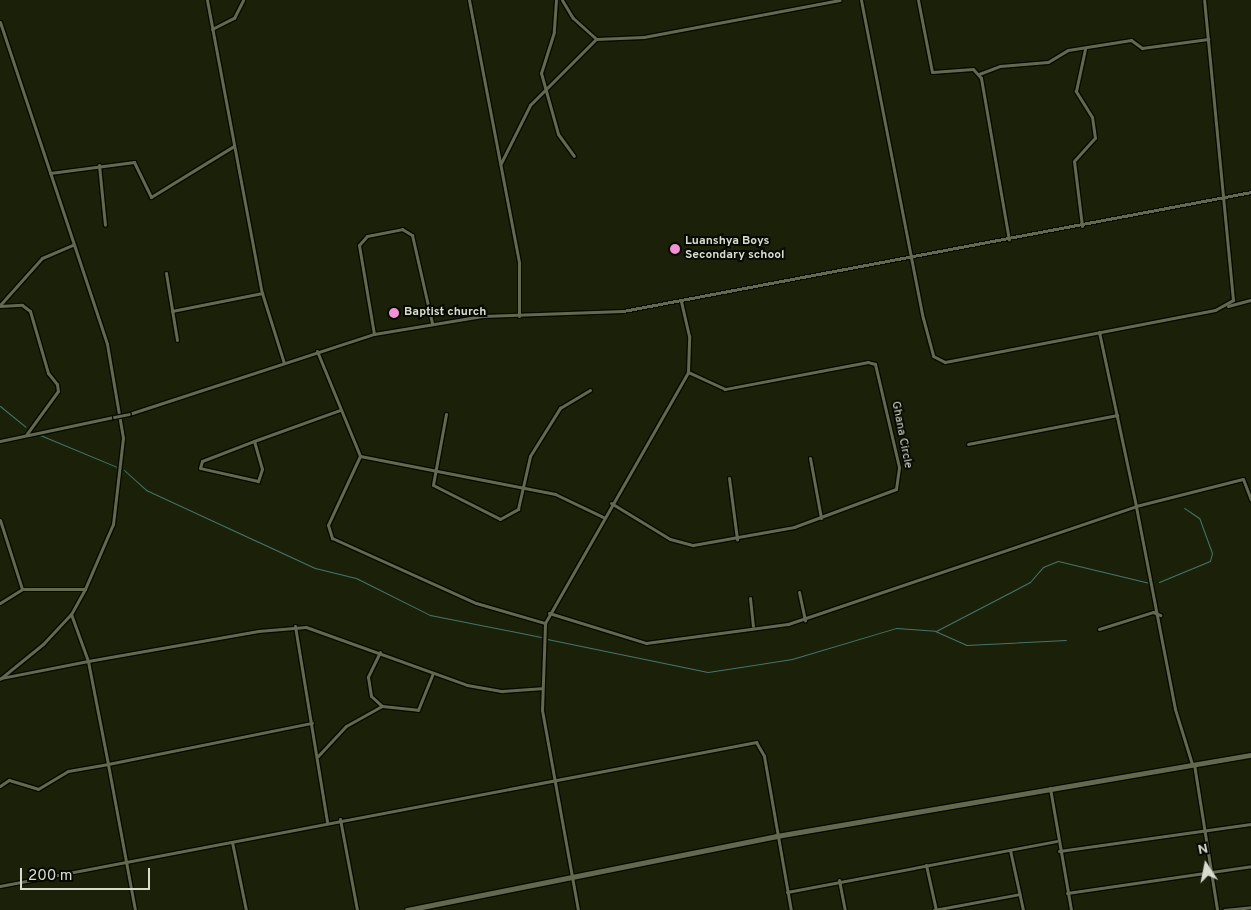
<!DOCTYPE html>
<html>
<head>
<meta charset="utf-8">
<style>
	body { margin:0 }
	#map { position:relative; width:1251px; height:910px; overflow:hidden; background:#1b2109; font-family:Overpass,sans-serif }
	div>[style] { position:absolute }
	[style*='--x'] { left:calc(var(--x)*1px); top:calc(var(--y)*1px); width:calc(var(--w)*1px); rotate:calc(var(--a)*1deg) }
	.stream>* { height:1px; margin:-0.5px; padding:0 0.5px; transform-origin:0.5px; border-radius:0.5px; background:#47756b }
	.roads { filter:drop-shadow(1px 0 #060a00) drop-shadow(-1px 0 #060a00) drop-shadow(0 1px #060a00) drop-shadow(0 -1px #060a00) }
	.street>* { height:3px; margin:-1.5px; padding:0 1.5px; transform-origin:1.5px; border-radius:1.5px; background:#62694f }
	.secondary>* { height:5px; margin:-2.5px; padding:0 2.5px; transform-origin:2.5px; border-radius:2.5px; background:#62694f }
	.bridges { filter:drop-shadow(1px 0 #060a00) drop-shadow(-1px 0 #060a00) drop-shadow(0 1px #060a00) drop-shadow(0 -1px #060a00) }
	.street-bridge>* { height:3px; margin:-1.5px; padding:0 1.5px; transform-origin:1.5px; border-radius:1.5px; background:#62694f }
	.dots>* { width:14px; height:14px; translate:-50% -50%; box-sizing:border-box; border:2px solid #070a02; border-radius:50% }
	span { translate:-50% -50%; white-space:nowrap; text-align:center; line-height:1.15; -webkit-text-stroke:4px #070a02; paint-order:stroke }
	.poi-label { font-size:12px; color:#d8dccd; font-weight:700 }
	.left { translate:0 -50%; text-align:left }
	.street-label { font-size:12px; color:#d8dccd }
	.north { position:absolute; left:1181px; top:840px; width:50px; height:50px; -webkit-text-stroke:4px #070a02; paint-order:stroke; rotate:349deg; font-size:14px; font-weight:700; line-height:20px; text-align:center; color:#d8dccd }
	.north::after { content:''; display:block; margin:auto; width:18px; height:22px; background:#d8dccd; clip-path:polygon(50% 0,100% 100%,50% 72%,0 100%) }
	.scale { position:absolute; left:20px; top:868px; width:130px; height:22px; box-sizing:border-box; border:2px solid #d8dccd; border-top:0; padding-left:6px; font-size:15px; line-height:18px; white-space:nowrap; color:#d8dccd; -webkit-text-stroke:4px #070a02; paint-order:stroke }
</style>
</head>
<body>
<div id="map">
	<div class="stream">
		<i style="--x:0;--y:406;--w:33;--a:39"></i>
		<i style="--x:40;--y:435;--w:83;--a:22.6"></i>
		<i style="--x:124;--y:470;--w:30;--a:42"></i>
		<i style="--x:146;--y:490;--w:186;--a:24.8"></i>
		<i style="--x:315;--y:568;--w:42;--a:13.7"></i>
		<i style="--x:356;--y:578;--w:83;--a:26.6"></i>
		<i style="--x:430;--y:615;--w:113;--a:11.2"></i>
		<i style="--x:1159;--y:582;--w:55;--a:-22.4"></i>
		<i style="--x:1210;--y:561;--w:8;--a:-76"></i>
		<i style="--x:1212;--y:553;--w:37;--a:-110"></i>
		<i style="--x:1199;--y:518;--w:18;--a:-146"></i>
		<i style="--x:936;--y:631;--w:106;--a:-27.5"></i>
		<i style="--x:1030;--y:582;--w:20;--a:-49"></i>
		<i style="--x:1043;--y:567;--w:16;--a:-22"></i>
		<i style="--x:1058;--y:561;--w:94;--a:13.6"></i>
		<i style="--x:547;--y:639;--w:164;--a:11.6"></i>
		<i style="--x:708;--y:672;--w:85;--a:-8.8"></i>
		<i style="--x:792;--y:659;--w:109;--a:-16.6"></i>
		<i style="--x:896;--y:628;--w:39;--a:4"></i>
		<i style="--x:935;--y:631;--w:34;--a:24"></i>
		<i style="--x:966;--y:645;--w:100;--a:-2.9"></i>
	</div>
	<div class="roads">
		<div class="street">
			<i style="--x:207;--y:0;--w:298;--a:79.4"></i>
			<i style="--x:262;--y:293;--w:73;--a:72.6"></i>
			<i style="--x:469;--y:0;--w:268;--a:79.2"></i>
			<i style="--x:519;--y:263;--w:53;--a:90"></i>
			<i style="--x:556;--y:0;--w:32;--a:94"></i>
			<i style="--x:554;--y:32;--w:43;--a:107.6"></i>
			<i style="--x:541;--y:73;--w:63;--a:74.4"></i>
			<i style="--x:558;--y:134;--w:27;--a:54"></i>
			<i style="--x:562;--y:0;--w:21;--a:59"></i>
			<i style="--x:573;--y:18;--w:31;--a:42"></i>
			<i style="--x:861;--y:0;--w:324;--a:79"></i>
			<i style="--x:923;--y:318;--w:39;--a:75"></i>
			<i style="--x:933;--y:356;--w:13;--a:27"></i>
			<i style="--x:945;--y:362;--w:275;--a:-10.9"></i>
			<i style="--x:1215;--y:310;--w:21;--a:-29"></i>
			<i style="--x:1233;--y:300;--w:301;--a:-95.5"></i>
			<i style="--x:918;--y:0;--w:73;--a:79"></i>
			<i style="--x:932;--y:72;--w:41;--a:-4.2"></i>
			<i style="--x:973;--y:69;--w:12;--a:48"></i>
			<i style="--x:981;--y:78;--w:164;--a:80.2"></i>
			<i style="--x:0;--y:22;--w:339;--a:71.6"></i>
			<i style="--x:107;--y:344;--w:95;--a:80.3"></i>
			<i style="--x:123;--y:438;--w:87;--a:96.6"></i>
			<i style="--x:113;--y:524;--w:71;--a:113.3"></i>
			<i style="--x:85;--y:589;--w:29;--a:119"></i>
			<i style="--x:71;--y:614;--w:41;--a:133"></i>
			<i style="--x:43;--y:644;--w:55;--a:140.9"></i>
			<i style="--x:212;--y:29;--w:25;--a:-27"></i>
			<i style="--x:234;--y:18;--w:20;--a:-63"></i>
			<i style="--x:979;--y:74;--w:22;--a:-21"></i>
			<i style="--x:1000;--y:66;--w:48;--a:-4.8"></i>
			<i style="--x:1048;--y:62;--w:23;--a:-31"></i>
			<i style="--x:1068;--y:50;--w:64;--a:-9"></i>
			<i style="--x:1131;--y:40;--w:14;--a:36"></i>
			<i style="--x:1142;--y:48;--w:67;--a:-7.8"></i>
			<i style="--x:501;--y:163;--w:65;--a:-63.4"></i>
			<i style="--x:530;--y:105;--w:93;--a:-45"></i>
			<i style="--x:596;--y:39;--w:48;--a:-2.4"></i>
			<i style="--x:644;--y:37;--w:199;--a:-10.7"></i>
			<i style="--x:99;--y:165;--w:60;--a:84.3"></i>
			<i style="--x:50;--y:173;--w:85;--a:-7.5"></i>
			<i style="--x:134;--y:162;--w:39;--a:64"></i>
			<i style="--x:151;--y:197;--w:97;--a:-31.6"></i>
			<i style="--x:1082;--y:226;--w:65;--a:-97"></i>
			<i style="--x:1074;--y:161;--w:31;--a:-48"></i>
			<i style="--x:1095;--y:138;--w:21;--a:-98"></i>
			<i style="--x:1092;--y:117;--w:31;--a:-122"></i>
			<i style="--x:1076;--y:91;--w:43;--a:-77.9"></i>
			<i style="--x:166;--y:273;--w:68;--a:80.7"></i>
			<i style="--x:0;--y:305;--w:63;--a:-48.2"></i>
			<i style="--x:42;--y:258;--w:34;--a:-23"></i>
			<i style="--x:0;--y:306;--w:22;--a:-3"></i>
			<i style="--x:22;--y:305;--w:10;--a:37"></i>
			<i style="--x:30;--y:311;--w:65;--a:73.8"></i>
			<i style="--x:48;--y:373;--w:14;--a:51"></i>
			<i style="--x:57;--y:384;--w:7;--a:82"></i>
			<i style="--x:58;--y:391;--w:54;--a:126"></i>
			<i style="--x:1228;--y:306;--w:24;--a:-15"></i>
			<i style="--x:172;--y:311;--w:92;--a:-11.3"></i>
			<i style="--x:374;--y:334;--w:90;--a:-99.6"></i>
			<i style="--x:359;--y:245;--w:12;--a:-48"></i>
			<i style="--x:367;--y:236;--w:36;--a:-11"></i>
			<i style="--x:402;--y:229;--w:12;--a:31"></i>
			<i style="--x:412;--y:235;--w:90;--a:77.2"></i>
			<i style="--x:317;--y:351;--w:113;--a:67.7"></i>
			<i style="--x:360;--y:456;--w:76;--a:114.9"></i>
			<i style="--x:328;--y:525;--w:14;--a:73"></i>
			<i style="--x:332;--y:538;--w:158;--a:24.3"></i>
			<i style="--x:476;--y:603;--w:72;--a:16.2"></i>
			<i style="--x:129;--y:414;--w:258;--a:-18.1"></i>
			<i style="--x:374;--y:334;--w:110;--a:-9.4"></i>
			<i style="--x:483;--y:316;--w:140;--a:-2"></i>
			<i style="--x:623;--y:311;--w:639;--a:-10.73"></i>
			<i style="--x:446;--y:414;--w:72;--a:100.4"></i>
			<i style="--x:433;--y:485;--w:75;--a:26.9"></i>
			<i style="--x:500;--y:519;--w:21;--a:-29"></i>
			<i style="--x:518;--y:509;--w:54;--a:-77.2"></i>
			<i style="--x:530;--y:456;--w:57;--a:-58"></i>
			<i style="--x:560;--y:408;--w:35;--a:-31"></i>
			<i style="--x:0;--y:441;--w:116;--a:-11.9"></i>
			<i style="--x:254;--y:441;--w:29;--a:74"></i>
			<i style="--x:262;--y:469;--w:13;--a:108"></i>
			<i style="--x:258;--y:481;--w:59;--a:-167.4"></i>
			<i style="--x:200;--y:468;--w:7;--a:-74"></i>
			<i style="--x:202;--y:461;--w:56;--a:-21"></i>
			<i style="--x:254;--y:441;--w:91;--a:-19.8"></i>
			<i style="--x:968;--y:444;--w:152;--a:-11"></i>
			<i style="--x:360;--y:456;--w:199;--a:11"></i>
			<i style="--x:555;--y:494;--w:53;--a:25.6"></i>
			<i style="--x:810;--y:458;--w:61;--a:79.6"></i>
			<i style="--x:729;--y:478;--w:62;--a:82.5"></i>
			<i style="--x:611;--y:503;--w:69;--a:31.4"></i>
			<i style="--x:670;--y:539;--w:24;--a:15"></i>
			<i style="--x:693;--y:545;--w:103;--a:-10.1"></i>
			<i style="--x:794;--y:527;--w:109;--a:-20.4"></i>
			<i style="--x:896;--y:489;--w:22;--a:-82"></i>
			<i style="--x:899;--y:467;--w:106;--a:-103.1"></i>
			<i style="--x:875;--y:364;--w:7;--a:-164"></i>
			<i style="--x:868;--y:362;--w:146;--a:169.3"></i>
			<i style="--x:725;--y:389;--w:41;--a:-155.3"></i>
			<i style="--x:0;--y:520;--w:72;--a:72.3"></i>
			<i style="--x:799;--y:592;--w:29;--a:78"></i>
			<i style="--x:750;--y:598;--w:28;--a:84"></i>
			<i style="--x:0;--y:603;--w:26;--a:-32"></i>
			<i style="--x:22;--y:589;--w:63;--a:0"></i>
			<i style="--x:549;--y:613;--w:102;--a:17.2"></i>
			<i style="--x:646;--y:643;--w:143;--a:-7.6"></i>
			<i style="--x:788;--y:624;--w:367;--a:-18.7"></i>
			<i style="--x:1136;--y:506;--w:178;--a:-102"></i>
			<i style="--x:71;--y:614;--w:50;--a:70.1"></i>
			<i style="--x:88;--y:661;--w:173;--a:-10"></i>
			<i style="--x:258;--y:631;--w:48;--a:-4.8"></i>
			<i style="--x:306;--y:627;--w:171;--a:19.8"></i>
			<i style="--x:467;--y:685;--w:36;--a:10"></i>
			<i style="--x:502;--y:691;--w:39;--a:-4"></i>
			<i style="--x:295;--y:626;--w:198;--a:80.7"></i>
			<i style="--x:1099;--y:629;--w:57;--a:-17.5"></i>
			<i style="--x:1153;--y:612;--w:8;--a:23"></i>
			<i style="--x:380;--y:652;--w:28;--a:116"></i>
			<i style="--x:368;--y:677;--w:19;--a:81"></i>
			<i style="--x:371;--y:696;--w:15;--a:42"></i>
			<i style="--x:382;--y:706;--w:36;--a:6"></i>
			<i style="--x:418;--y:710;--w:38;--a:-68"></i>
			<i style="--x:318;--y:756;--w:41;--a:-47"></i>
			<i style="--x:346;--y:726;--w:41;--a:-29.1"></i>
			<i style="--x:1192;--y:764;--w:58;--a:-107.2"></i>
			<i style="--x:1175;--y:709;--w:207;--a:-100.9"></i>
			<i style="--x:1136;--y:506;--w:110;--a:-14.2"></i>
			<i style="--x:1243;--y:479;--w:22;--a:69"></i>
			<i style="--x:1194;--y:764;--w:148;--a:81"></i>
			<i style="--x:0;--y:786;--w:11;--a:-34"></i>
			<i style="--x:9;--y:780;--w:30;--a:17"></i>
			<i style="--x:38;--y:789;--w:35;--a:-31"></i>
			<i style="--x:68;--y:771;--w:41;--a:-9.9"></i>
			<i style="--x:108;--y:764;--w:105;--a:-101"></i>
			<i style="--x:88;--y:661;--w:89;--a:168.9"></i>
			<i style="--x:1050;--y:788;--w:124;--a:80.2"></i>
			<i style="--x:340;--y:819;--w:93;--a:79.4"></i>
			<i style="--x:232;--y:842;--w:69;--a:78.4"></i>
			<i style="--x:1010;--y:850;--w:61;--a:77.8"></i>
			<i style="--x:1059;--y:851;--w:194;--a:-8"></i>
			<i style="--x:926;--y:865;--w:46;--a:77.5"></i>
			<i style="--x:839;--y:880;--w:31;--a:79"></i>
			<i style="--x:0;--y:886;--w:770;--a:-10.78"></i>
			<i style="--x:756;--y:742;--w:16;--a:60"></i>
			<i style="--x:764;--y:756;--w:156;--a:80.1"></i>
			<i style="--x:787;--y:892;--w:274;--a:-10.7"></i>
			<i style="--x:1067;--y:893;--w:186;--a:-8.3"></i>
			<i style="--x:135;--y:910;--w:148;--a:-100.5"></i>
			<i style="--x:108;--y:764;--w:208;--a:-11.4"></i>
			<i style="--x:578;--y:910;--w:203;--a:-100.2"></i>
			<i style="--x:542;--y:710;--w:87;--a:-88"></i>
			<i style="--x:545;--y:623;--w:289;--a:-60.3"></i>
			<i style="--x:688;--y:372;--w:36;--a:-88"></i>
			<i style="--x:689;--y:336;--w:36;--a:-103"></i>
			<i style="--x:934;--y:910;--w:87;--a:-10.5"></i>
			<i style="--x:1224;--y:910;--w:27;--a:-6"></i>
		</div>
		<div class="secondary">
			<i style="--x:407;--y:910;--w:376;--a:-11.3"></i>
			<i style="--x:776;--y:836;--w:482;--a:-9.7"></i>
		</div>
	</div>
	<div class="bridges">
		<div class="street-bridge">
			<i style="--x:114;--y:417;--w:15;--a:-11"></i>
		</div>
	</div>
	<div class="dots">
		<i style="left:675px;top:249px;background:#f391d5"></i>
		<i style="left:394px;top:313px;background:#f391d5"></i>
	</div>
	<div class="poi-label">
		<span class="left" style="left:685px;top:249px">Luanshya Boys<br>Secondary school</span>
		<span class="left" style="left:404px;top:313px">Baptist church</span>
	</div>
	<div class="street-label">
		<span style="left:901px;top:435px;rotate:79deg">Ghana Circle</span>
	</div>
	<div class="north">N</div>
	<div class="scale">200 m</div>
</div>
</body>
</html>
